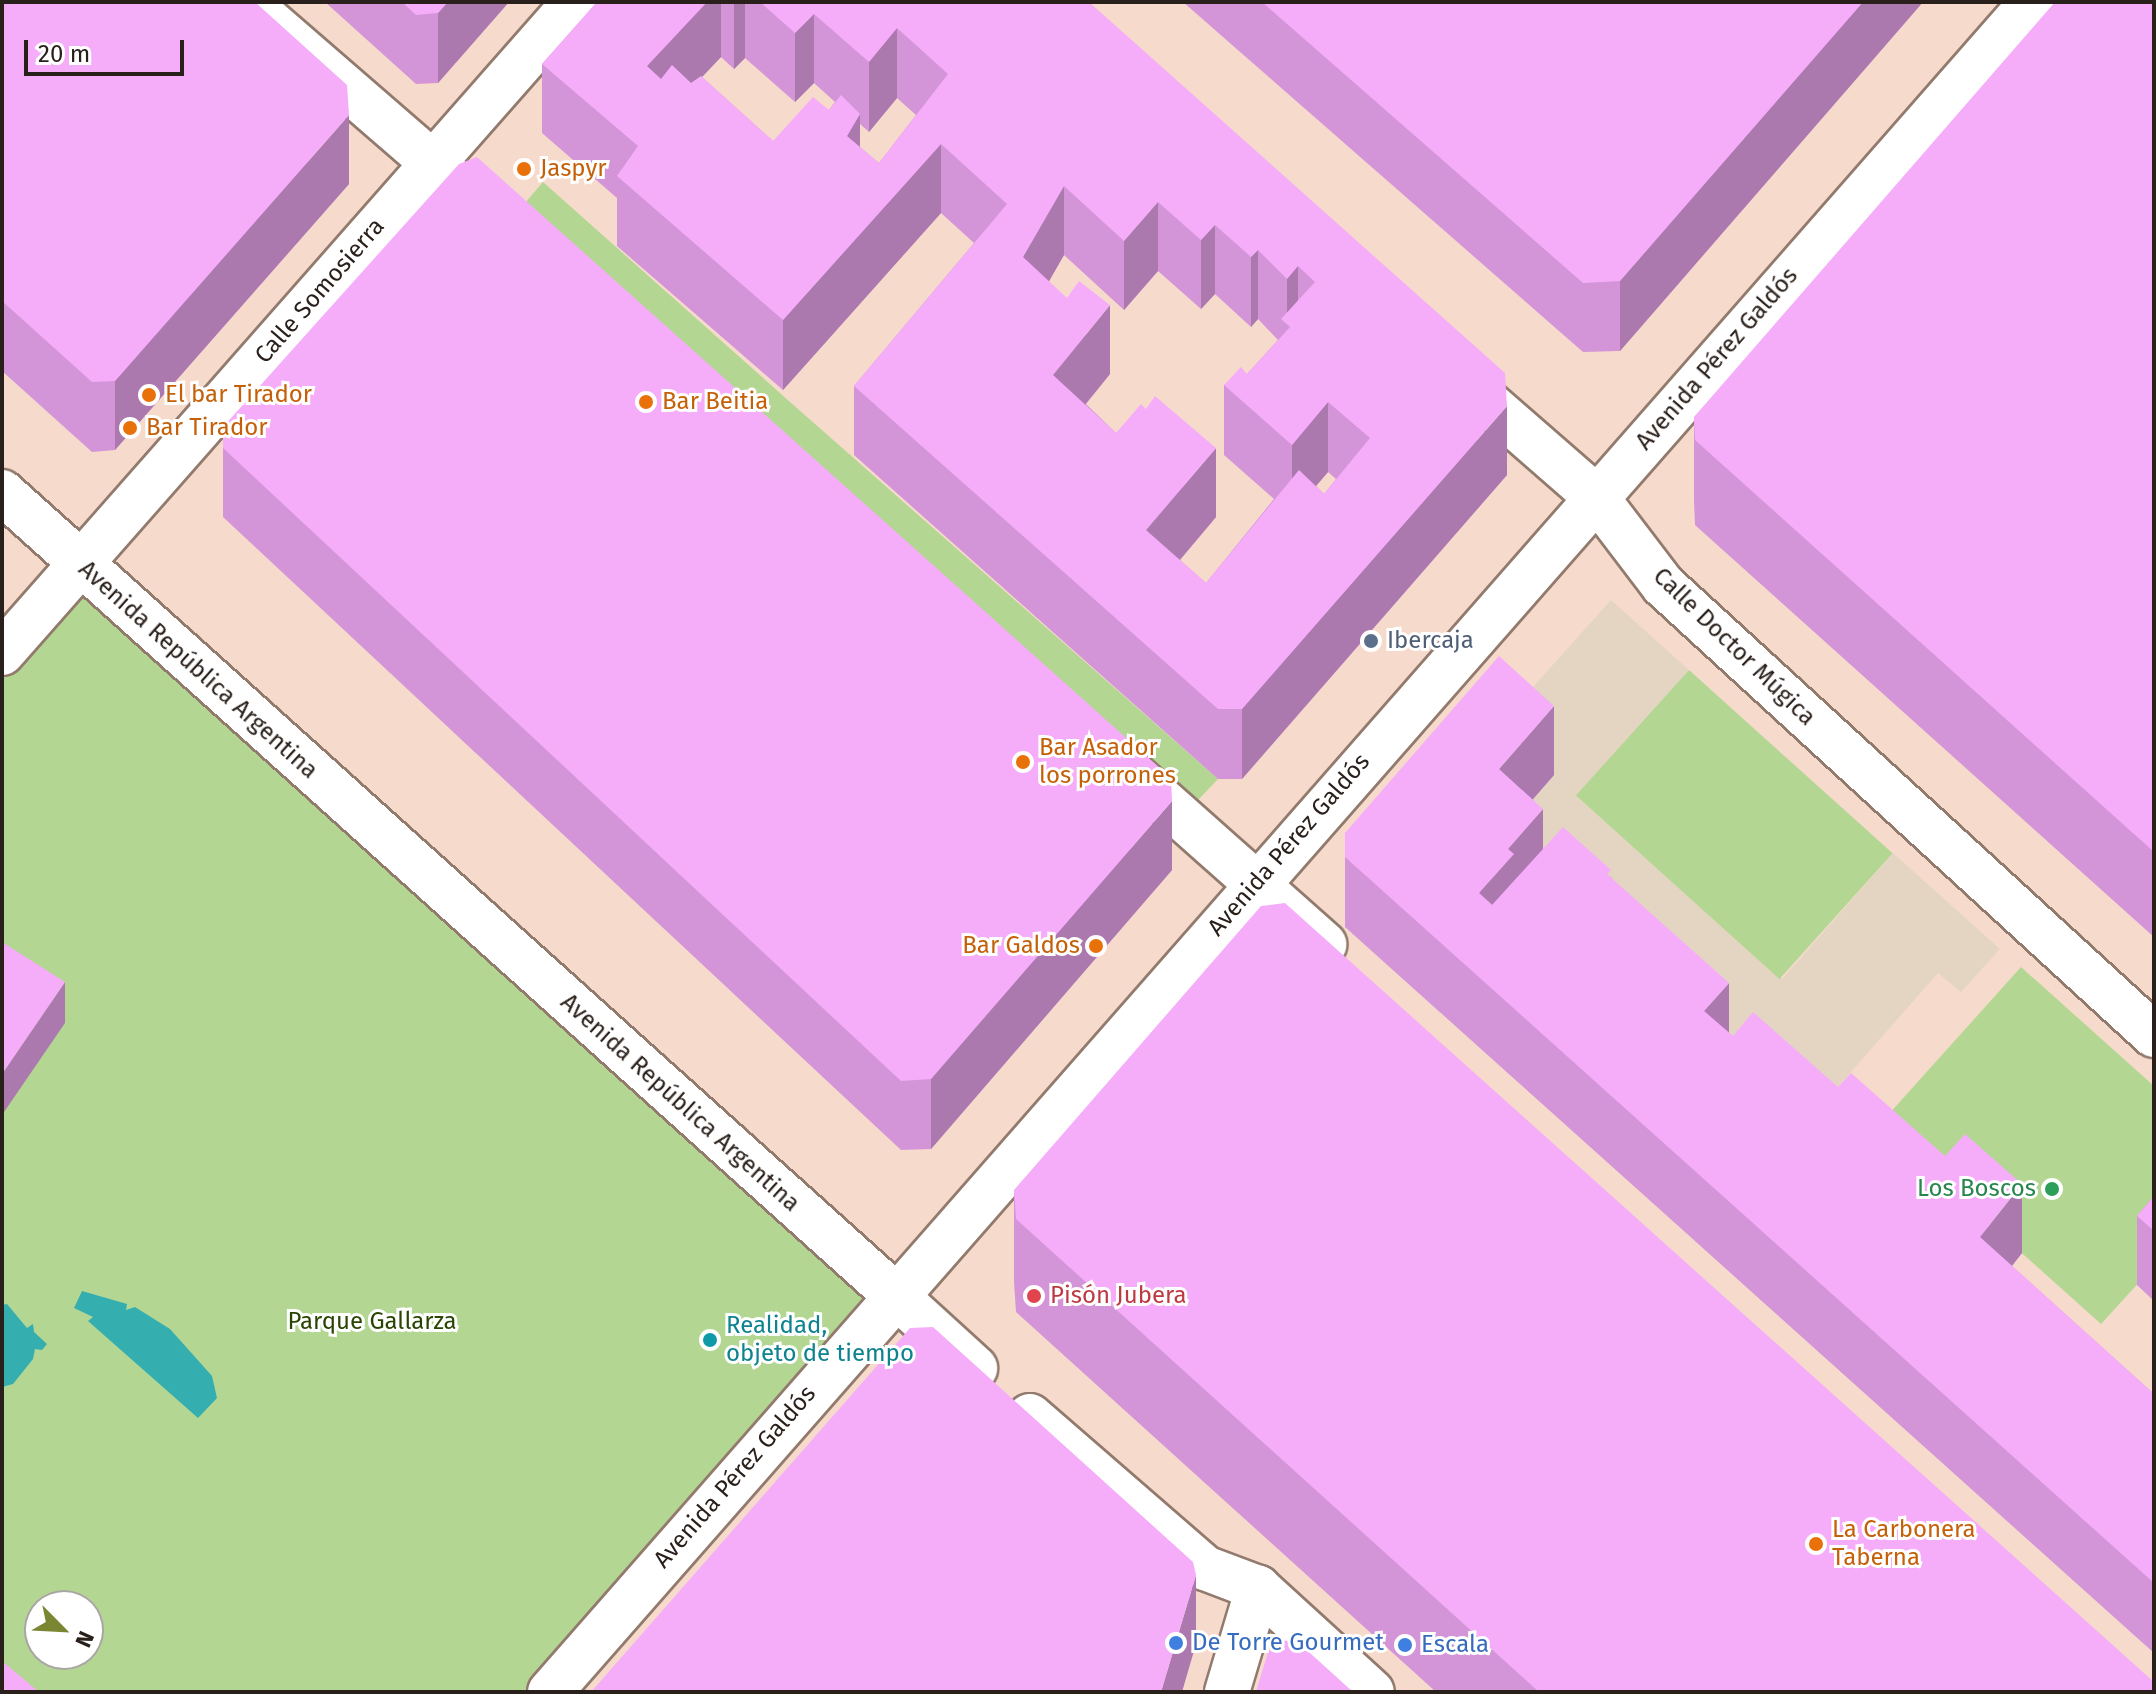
<!DOCTYPE html>
<html>
<head>
<meta charset="utf-8">
<style>
	body { margin:0 }
	#map { position:relative; width:2156px; height:1694px; overflow:hidden; background:#f6dbcc; font-family:"Fira Sans",sans-serif }
	div>[style] { position:absolute }
	[style*='--x'] { left:calc(var(--x)*1px); top:calc(var(--y)*1px); width:calc(var(--w)*1px); rotate:calc(var(--a)*1deg) }
	.education>* { inset:0; background:#e3d5c2 }
	.green>* { inset:0; background:#b3d693; transform-origin:0 0 }
	.water>* { inset:0; background:#35aeb0 }
	.roads { filter:drop-shadow(2px 0 #927a6d) drop-shadow(-2px 0 #927a6d) drop-shadow(0 2px #927a6d) drop-shadow(0 -2px #927a6d) }
	.street>* { height:44px; margin:-22px; padding:0 22px; transform-origin:22px; border-radius:22px; background:#fff }
	.secondary>* { height:44px; margin:-22px; padding:0 22px; transform-origin:22px; border-radius:22px; background:#fff }
	.wall>* { inset:0; background:#d395d7 }
	.shaded-wall>* { inset:0; background:#ac79af }
	.building>* { inset:0; background:#f5adfa }
	.dots>* { width:22px; height:22px; translate:-50% -50%; box-sizing:border-box; border:4px solid #fff; border-radius:50% }
	span { translate:-50% -50%; white-space:nowrap; text-align:center; line-height:1.15; -webkit-text-stroke:6px #fff; paint-order:stroke }
	.food-label { font-size:24px; color:#c56008 }
	.left { translate:0 -50%; text-align:left }
	.right { translate:-100% -50%; text-align:right }
	.street-label { font-size:24px; color:#2a201b }
	.service-label { font-size:24px; color:#4e5e75 }
	.leisure-label { font-size:24px; color:#27864d }
	.health-label { font-size:24px; color:#be3a42 }
	.park-label { font-size:24px; color:#294502 }
	.culture-label { font-size:24px; color:#0d838f }
	.shop-label { font-size:24px; color:#366cbe }
	.frame { position:absolute; inset:0; border:4px solid #2a201b; pointer-events:none }
	.north { position:absolute; left:24px; top:1590px; width:80px; height:80px; box-sizing:border-box; background:#fff; border:2px solid #aaa6a4; border-radius:50%; rotate:114deg; font-size:22px; font-weight:700; line-height:32px; text-align:center; color:#2a201b }
	.north::after { content:''; display:block; margin:auto; width:28px; height:36px; background:#7b8633; clip-path:polygon(50% 0,100% 100%,50% 72%,0 100%) }
	.scale { position:absolute; left:24px; top:40px; width:160px; height:36px; box-sizing:border-box; border:4px solid #2a201b; border-top:0; padding-left:10px; font-size:24px; line-height:28px; white-space:nowrap; color:#2a201b; -webkit-text-stroke:6px #fff; paint-order:stroke }
</style>
</head>
<body>
<div id="map">
	<div class="education">
		<i style="clip-path:polygon(1611px 600px,1689px 670px,1577px 797px,1782px 979px,1893px 853px,2000px 949px,1961px 992px,1938px 973px,1807px 1122px,1499px 838px,1499px 725px)"></i>
	</div>
	<div class="green">
		<i style="clip-path:polygon(543px 182px,781px 394px,1218px 779px,1182px 817px,495px 238px)"></i>
		<i style="clip-path:polygon(evenodd,79px 562px,894px 1294px,550px 1692px,2px 1692px,2px 653px,79px 562px,40px 1606px,88px 1606px,88px 1654px,40px 1654px,40px 1606px)"></i>
		<i style="left:1689px;top:670px;width:274px;height:169px;rotate:42deg"></i>
		<i style="clip-path:polygon(2021px 967px,2154px 1086px,2154px 1266px,2101px 1324px,1879px 1125px)"></i>
	</div>
	<div class="water">
		<i style="clip-path:polygon(82px 1291px,127px 1304px,126px 1310px,135px 1307px,170px 1329px,212px 1376px,217px 1398px,198px 1418px,88px 1321px,93px 1317px,74px 1308px)"></i>
		<i style="clip-path:polygon(7px 1304px,27px 1328px,33px 1324px,34px 1332px,47px 1344px,42px 1350px,35px 1349px,33px 1359px,13px 1384px,2px 1387px,2px 1305px)"></i>
	</div>
	<div class="roads">
		<div class="street">
			<i style="--x:247;--y:2;--w:327;--a:40.9"></i>
			<i style="--x:1463;--y:381;--w:176;--a:41.1"></i>
			<i style="--x:1596;--y:497;--w:111;--a:52.7"></i>
			<i style="--x:1663;--y:585;--w:666;--a:42.51"></i>
			<i style="--x:2;--y:653;--w:867;--a:-48.65"></i>
			<i style="--x:1127;--y:769;--w:264;--a:41.6"></i>
			<i style="--x:894;--y:1294;--w:110;--a:42.4"></i>
			<i style="--x:1030;--y:1416;--w:232;--a:41"></i>
			<i style="--x:1205;--y:1568;--w:57;--a:20.7"></i>
			<i style="--x:1258;--y:1588;--w:154;--a:42.4"></i>
			<i style="--x:550;--y:1692;--w:2248;--a:-48.75"></i>
			<i style="--x:1227;--y:1692;--w:109;--a:-73.4"></i>
		</div>
		<div class="secondary">
			<i style="--x:2;--y:492;--w:1200;--a:41.96"></i>
		</div>
	</div>
	<div class="wall">
		<i style="clip-path:polygon(2px 2px,349px 184px,115px 450px,92px 452px,2px 371px)"></i>
		<i style="clip-path:polygon(325px 2px,509px 2px,438px 83px,416px 84px)"></i>
		<i style="clip-path:polygon(evenodd,597px 2px,1089px 2px,1507px 475px,1242px 779px,1218px 779px,854px 455px,854px 386px,974px 243px,941px 213px,783px 390px,617px 246px,617px 198px,542px 133px,542px 64px,597px 2px,721px 57px,734px 69px,745px 58px,795px 102px,814px 83px,835px 102px,829px 110px,773px 141px,702px 77px,721px 57px,597px 2px,897px 98px,916px 115px,879px 163px,860px 147px,860px 124px,869px 132px,897px 98px,597px 2px,1064px 255px,1124px 310px,1158px 271px,1201px 309px,1215px 294px,1251px 327px,1258px 319px,1278px 340px,1247px 374px,1224px 385px,1224px 455px,1274px 499px,1206px 583px,1180px 560px,1216px 517px,1116px 433px,1086px 404px,1110px 374px,1049px 281px,1064px 255px,597px 2px,1328px 472px,1336px 479px,1324px 494px,1316px 486px,1328px 472px)"></i>
		<i style="clip-path:polygon(1183px 2px,1923px 2px,1620px 351px,1583px 352px)"></i>
		<i style="clip-path:polygon(2154px 2px,2154px 937px,1695px 525px,1694px 501px,1694px 417px)"></i>
		<i style="clip-path:polygon(223px 427px,1172px 870px,931px 1149px,901px 1150px,223px 517px)"></i>
		<i style="clip-path:polygon(1554px 775px,1533px 799px,1543px 849px,1611px 877px,1729px 1033px,2022px 1253px,2012px 1266px,2154px 1394px,2154px 1653px,1345px 927px,1345px 833px)"></i>
		<i style="clip-path:polygon(1014px 1190px,2154px 1692px,1436px 1692px,1016px 1312px,1014px 1282px)"></i>
		<i style="clip-path:polygon(2154px 1196px,2154px 1301px,2137px 1285px,2137px 1216px)"></i>
	</div>
	<div class="shaded-wall">
		<i style="clip-path:polygon(448px 2px,509px 2px,438px 83px,438px 13px)"></i>
		<i style="clip-path:polygon(707px 2px,721px 2px,721px 57px,647px 135px,647px 66px)"></i>
		<i style="clip-path:polygon(734px 2px,745px 2px,745px 58px,734px 69px)"></i>
		<i style="clip-path:polygon(1863px 2px,1923px 2px,1620px 351px,1620px 281px)"></i>
		<i style="clip-path:polygon(814px 14px,814px 83px,795px 102px,795px 33px)"></i>
		<i style="clip-path:polygon(897px 28px,897px 98px,869px 132px,869px 62px)"></i>
		<i style="clip-path:polygon(860px 114px,860px 183px,847px 136px)"></i>
		<i style="clip-path:polygon(349px 115px,349px 184px,115px 450px,115px 381px)"></i>
		<i style="clip-path:polygon(941px 144px,941px 213px,783px 390px,783px 320px)"></i>
		<i style="clip-path:polygon(1064px 186px,1064px 255px,1023px 327px,1023px 257px)"></i>
		<i style="clip-path:polygon(1158px 202px,1158px 271px,1124px 310px,1124px 241px)"></i>
		<i style="clip-path:polygon(1215px 225px,1215px 294px,1201px 309px,1201px 240px)"></i>
		<i style="clip-path:polygon(1258px 250px,1258px 319px,1251px 327px,1251px 257px)"></i>
		<i style="clip-path:polygon(1298px 266px,1298px 335px,1287px 324px,1287px 279px)"></i>
		<i style="clip-path:polygon(1110px 305px,1110px 374px,1053px 444px,1053px 375px)"></i>
		<i style="clip-path:polygon(1328px 402px,1328px 472px,1292px 514px,1292px 445px)"></i>
		<i style="clip-path:polygon(1507px 406px,1507px 475px,1242px 779px,1242px 709px)"></i>
		<i style="clip-path:polygon(1216px 448px,1216px 517px,1146px 600px,1146px 530px)"></i>
		<i style="clip-path:polygon(1554px 706px,1554px 775px,1499px 838px,1499px 769px)"></i>
		<i style="clip-path:polygon(1172px 801px,1172px 870px,931px 1149px,931px 1079px)"></i>
		<i style="clip-path:polygon(1543px 809px,1543px 878px,1514px 924px,1479px 893px,1508px 849px)"></i>
		<i style="clip-path:polygon(65px 982px,65px 1023px,2px 1115px,2px 1074px)"></i>
		<i style="clip-path:polygon(1729px 983px,1729px 1052px,1704px 1011px)"></i>
		<i style="clip-path:polygon(2022px 1184px,2022px 1253px,1980px 1306px,1980px 1237px)"></i>
		<i style="clip-path:polygon(1196px 1575px,1196px 1644px,1182px 1692px,1161px 1692px)"></i>
	</div>
	<div class="building">
		<i style="clip-path:polygon(2px 2px,255px 2px,347px 85px,349px 115px,115px 381px,92px 382px,2px 301px)"></i>
		<i style="clip-path:polygon(402px 2px,448px 2px,438px 13px,416px 15px)"></i>
		<i style="clip-path:polygon(evenodd,597px 2px,707px 2px,647px 66px,661px 79px,672px 65px,691px 83px,701px 76px,773px 141px,813px 97px,829px 110px,841px 95px,860px 114px,847px 136px,879px 163px,948px 74px,897px 28px,869px 62px,814px 14px,795px 33px,760px 2px,1089px 2px,1505px 373px,1507px 406px,1242px 709px,1218px 709px,854px 386px,1007px 204px,941px 144px,783px 320px,617px 176px,638px 146px,542px 64px,597px 2px,1064px 186px,1124px 241px,1158px 202px,1201px 240px,1215px 225px,1251px 257px,1258px 250px,1287px 279px,1298px 266px,1315px 282px,1281px 319px,1290px 327px,1247px 374px,1241px 367px,1224px 385px,1292px 445px,1328px 402px,1370px 438px,1324px 494px,1299px 470px,1206px 583px,1146px 530px,1216px 448px,1155px 396px,1146px 409px,1141px 404px,1116px 433px,1053px 375px,1110px 305px,1079px 281px,1067px 298px,1023px 257px,1064px 186px)"></i>
		<i style="clip-path:polygon(1262px 2px,1863px 2px,1620px 281px,1583px 283px)"></i>
		<i style="clip-path:polygon(2055px 2px,2154px 2px,2154px 852px,1695px 440px,1694px 417px)"></i>
		<i style="clip-path:polygon(477px 157px,1171px 778px,1172px 801px,931px 1079px,901px 1081px,223px 448px,223px 427px,459px 164px)"></i>
		<i style="clip-path:polygon(1499px 656px,1554px 706px,1499px 769px,1543px 809px,1508px 849px,1514px 854px,1479px 893px,1492px 905px,1563px 827px,1611px 870px,1607px 874px,1729px 983px,1704px 1011px,1733px 1036px,1753px 1012px,1838px 1087px,1851px 1073px,1945px 1156px,1965px 1134px,2022px 1184px,1980px 1237px,2154px 1394px,2154px 1583px,1345px 857px,1345px 833px)"></i>
		<i style="clip-path:polygon(1285px 903px,2154px 1682px,2154px 1692px,1539px 1692px,1016px 1219px,1014px 1190px,1261px 906px)"></i>
		<i style="clip-path:polygon(2px 942px,65px 982px,2px 1074px)"></i>
		<i style="clip-path:polygon(2154px 1196px,2154px 1231px,2137px 1216px)"></i>
		<i style="clip-path:polygon(933px 1327px,1193px 1562px,1196px 1575px,1161px 1692px,591px 1692px,910px 1328px)"></i>
		<i style="clip-path:polygon(1282px 1640px,1299px 1643px,1353px 1692px,1256px 1692px,1268px 1652px)"></i>
		<i style="clip-path:polygon(2px 1661px,39px 1692px,2px 1692px)"></i>
	</div>
	<div class="dots">
		<i style="left:524px;top:169px;background:#e8710a"></i>
		<i style="left:149px;top:395px;background:#e8710a"></i>
		<i style="left:646px;top:402px;background:#e8710a"></i>
		<i style="left:130px;top:428px;background:#e8710a"></i>
		<i style="left:1371px;top:641px;background:#5c6f8a"></i>
		<i style="left:1023px;top:762px;background:#e8710a"></i>
		<i style="left:1096px;top:946px;background:#e8710a"></i>
		<i style="left:2052px;top:1189px;background:#2e9e5b"></i>
		<i style="left:1034px;top:1296px;background:#e0444e"></i>
		<i style="left:710px;top:1340px;background:#0f9aa8"></i>
		<i style="left:1816px;top:1544px;background:#e8710a"></i>
		<i style="left:1176px;top:1643px;background:#3f7fe0"></i>
		<i style="left:1405px;top:1645px;background:#3f7fe0"></i>
	</div>
	<div class="food-label">
		<span class="left" style="left:540px;top:169px">Jaspyr</span>
		<span class="left" style="left:165px;top:395px">El bar Tirador</span>
		<span class="left" style="left:662px;top:402px">Bar Beitia</span>
		<span class="left" style="left:146px;top:428px">Bar Tirador</span>
		<span class="left" style="left:1039px;top:762px">Bar Asador<br>los porrones</span>
		<span class="right" style="left:1080px;top:946px">Bar Galdos</span>
		<span class="left" style="left:1832px;top:1544px">La Carbonera<br>Taberna</span>
	</div>
	<div class="street-label">
		<span style="left:320px;top:291px;rotate:-49deg">Calle Somosierra</span>
		<span style="left:1717px;top:359px;rotate:-49deg">Avenida Pérez Galdós</span>
		<span style="left:1734px;top:647px;rotate:44deg">Calle Doctor Múgica</span>
		<span style="left:198px;top:670px;rotate:42deg">Avenida República Argentina</span>
		<span style="left:1289px;top:845px;rotate:-49deg">Avenida Pérez Galdós</span>
		<span style="left:680px;top:1103px;rotate:42deg">Avenida República Argentina</span>
		<span style="left:735px;top:1477px;rotate:-49deg">Avenida Pérez Galdós</span>
	</div>
	<div class="service-label">
		<span class="left" style="left:1387px;top:641px">Ibercaja</span>
	</div>
	<div class="leisure-label">
		<span class="right" style="left:2036px;top:1189px">Los Boscos</span>
	</div>
	<div class="health-label">
		<span class="left" style="left:1050px;top:1296px">Pisón Jubera</span>
	</div>
	<div class="park-label">
		<span style="left:372px;top:1322px">Parque Gallarza</span>
	</div>
	<div class="culture-label">
		<span class="left" style="left:726px;top:1340px">Realidad,<br>objeto de tiempo</span>
	</div>
	<div class="shop-label">
		<span class="left" style="left:1192px;top:1643px">De Torre Gourmet</span>
		<span class="left" style="left:1421px;top:1645px">Escala</span>
	</div>
	<div class="frame"></div>
	<div class="north">N</div>
	<div class="scale">20 m</div>
</div>
</body>
</html>
